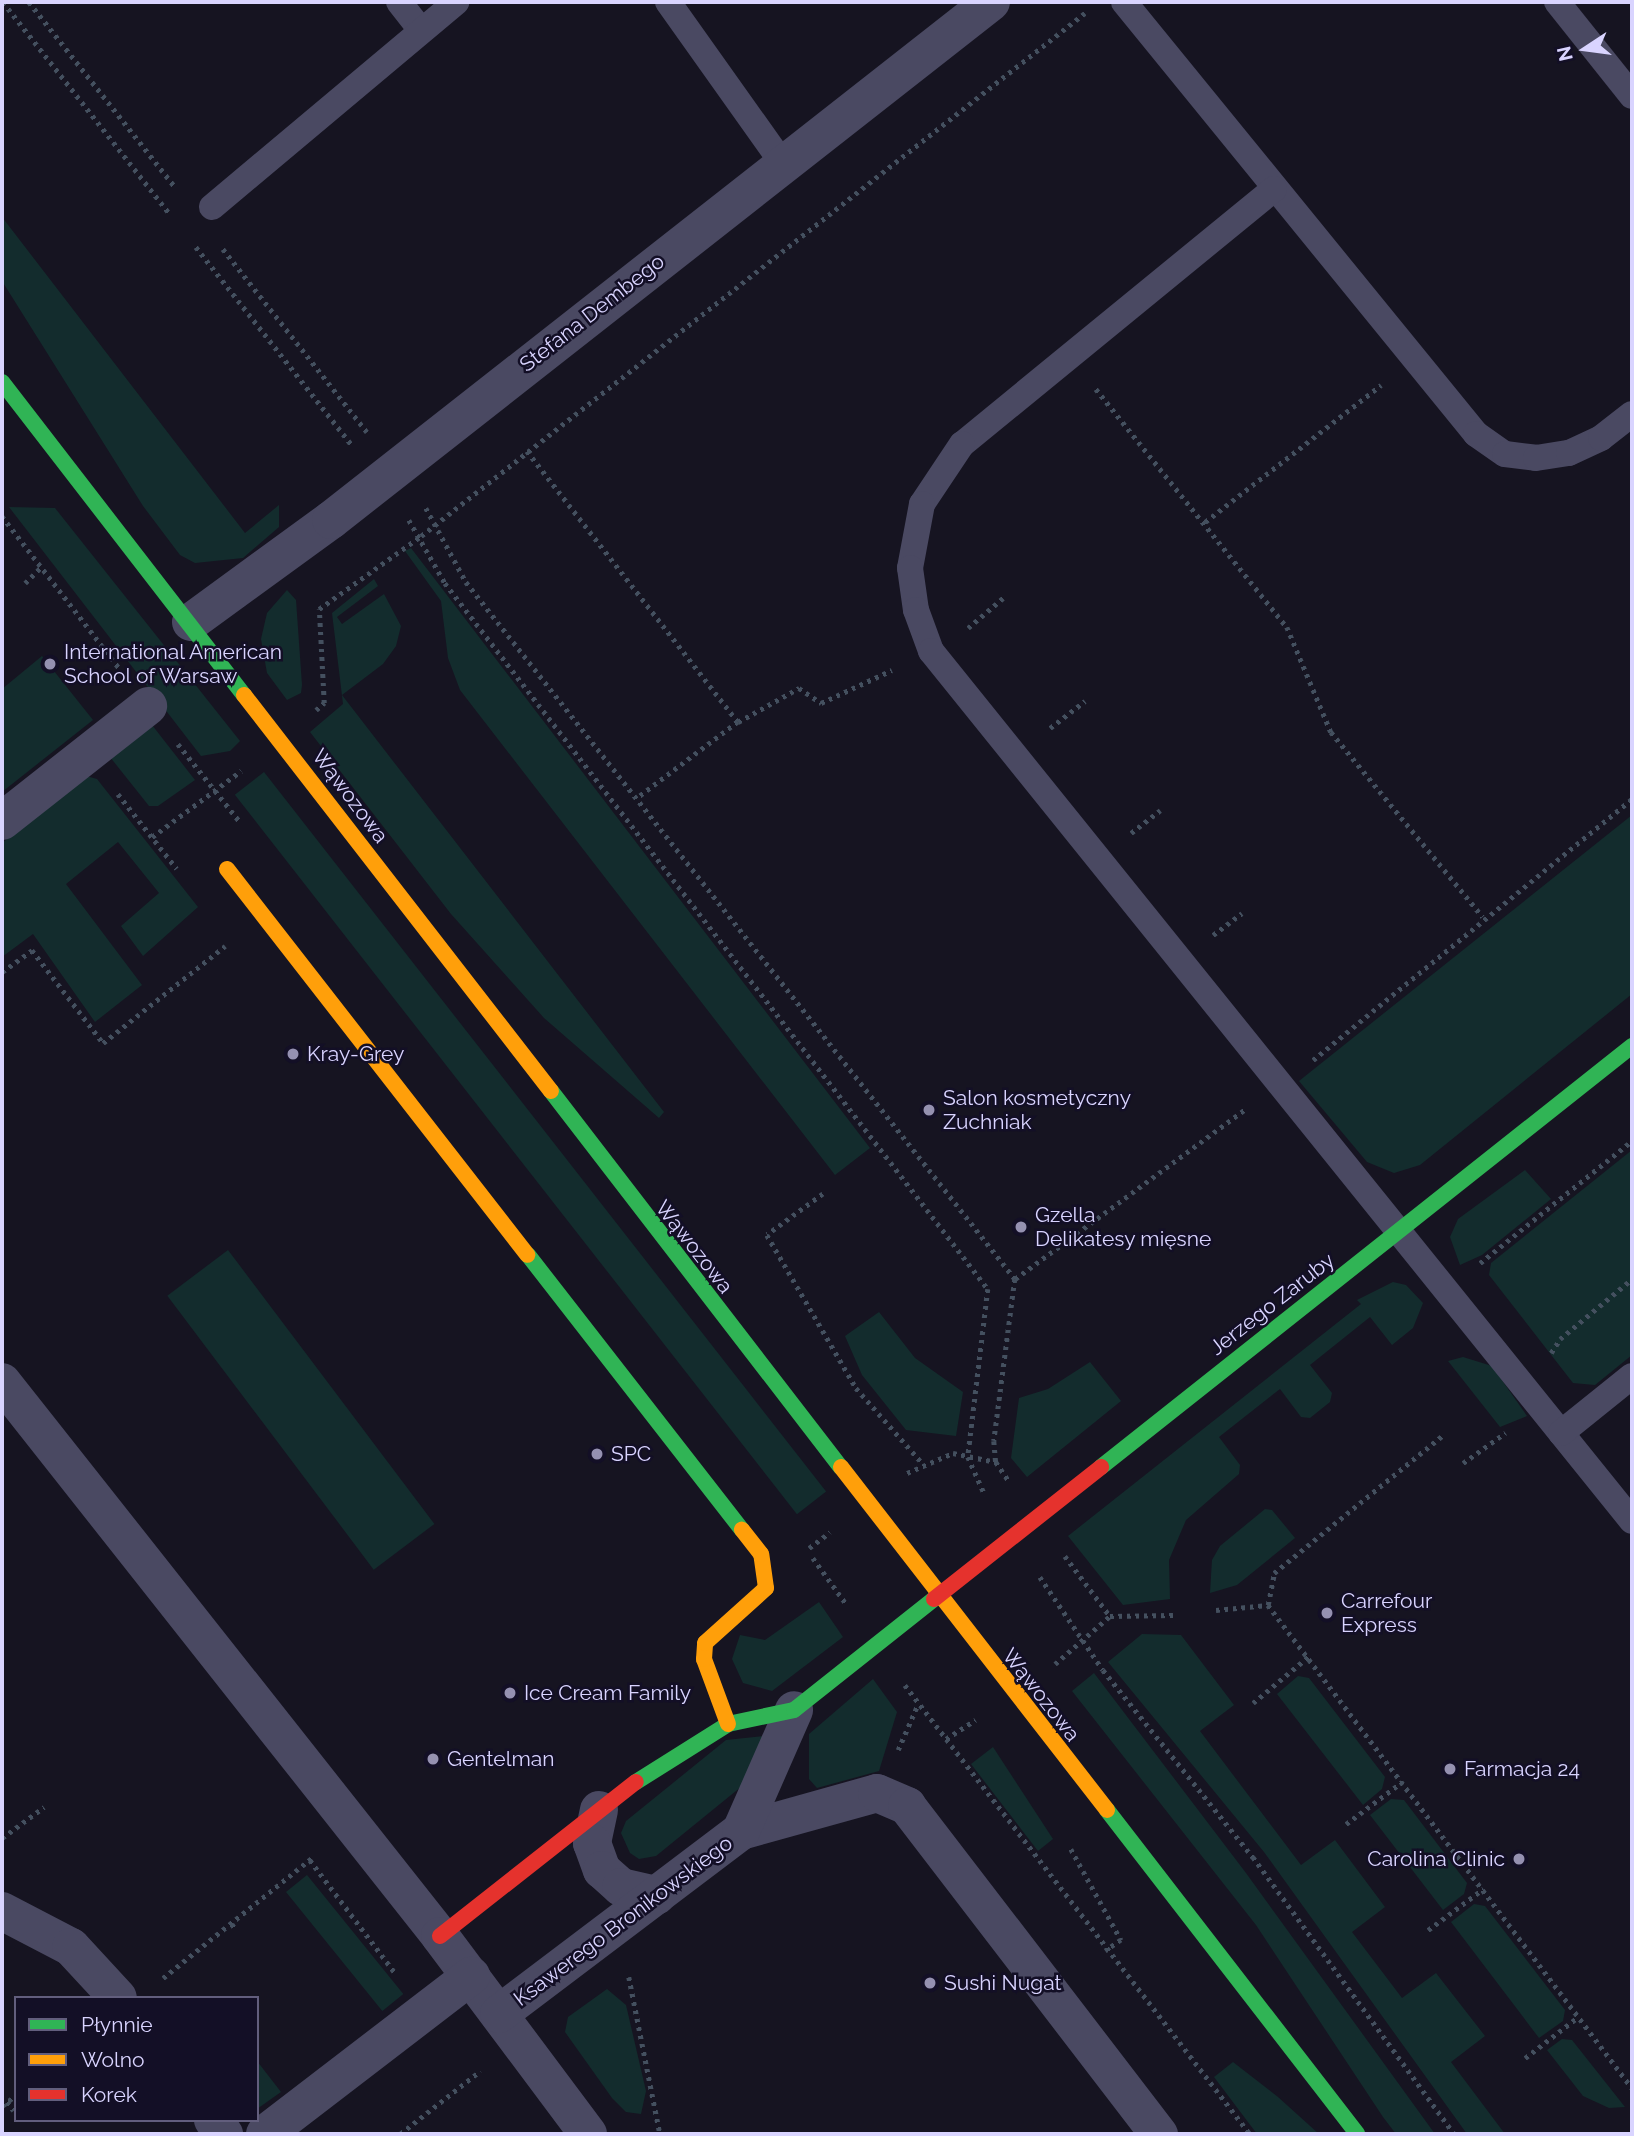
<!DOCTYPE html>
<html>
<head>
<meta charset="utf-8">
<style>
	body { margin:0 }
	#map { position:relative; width:1634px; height:2136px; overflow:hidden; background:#161421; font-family:Raleway,sans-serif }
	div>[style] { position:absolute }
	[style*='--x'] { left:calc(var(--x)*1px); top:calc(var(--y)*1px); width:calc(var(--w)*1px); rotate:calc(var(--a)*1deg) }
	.green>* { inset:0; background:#132c2d; transform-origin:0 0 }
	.path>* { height:4.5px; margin-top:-2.25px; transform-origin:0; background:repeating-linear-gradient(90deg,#44505f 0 3.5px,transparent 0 8.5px) }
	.lane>* { height:26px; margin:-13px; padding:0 13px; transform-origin:13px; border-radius:13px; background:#4a4962 }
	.street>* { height:38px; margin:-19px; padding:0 19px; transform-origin:19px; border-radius:19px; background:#4a4962 }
	.fast>* { height:16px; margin:-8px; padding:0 8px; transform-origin:8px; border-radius:8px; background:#30b455 }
	.slow>* { height:16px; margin:-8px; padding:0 8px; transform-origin:8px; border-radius:8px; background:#ff9f0a }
	.jam>* { height:16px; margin:-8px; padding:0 8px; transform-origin:8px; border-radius:8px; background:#e5322d }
	.dots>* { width:19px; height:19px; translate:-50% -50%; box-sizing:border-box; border:4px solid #130f26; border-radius:50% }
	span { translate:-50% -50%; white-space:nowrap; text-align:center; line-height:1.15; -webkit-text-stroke:5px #130f26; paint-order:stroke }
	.street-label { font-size:21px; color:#d9d4ff }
	.poi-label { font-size:21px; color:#d9d4ff }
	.left { translate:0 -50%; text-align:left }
	.right { translate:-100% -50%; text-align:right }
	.frame { position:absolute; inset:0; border:4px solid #d9d4ff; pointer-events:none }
	.legend { position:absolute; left:14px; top:1996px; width:245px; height:126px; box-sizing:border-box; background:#130f26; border:2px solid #625e7d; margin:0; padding:9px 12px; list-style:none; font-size:21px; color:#d9d4ff }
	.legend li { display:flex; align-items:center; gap:14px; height:35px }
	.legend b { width:35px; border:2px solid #625e7d }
	.north { position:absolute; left:1550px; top:14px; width:70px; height:70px; -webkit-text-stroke:5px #130f26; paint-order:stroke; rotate:257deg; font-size:19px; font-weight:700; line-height:28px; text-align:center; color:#d9d4ff }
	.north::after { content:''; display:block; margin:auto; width:24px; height:32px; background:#d9d4ff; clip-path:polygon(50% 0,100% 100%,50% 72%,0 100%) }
</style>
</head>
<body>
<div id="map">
	<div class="green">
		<i style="clip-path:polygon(2px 217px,245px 533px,279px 505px,279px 527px,243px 558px,195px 563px,180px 555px,143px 506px,2px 281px)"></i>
		<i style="clip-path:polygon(9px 507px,55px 508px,240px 741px,230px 751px,201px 756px)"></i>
		<i style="clip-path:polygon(411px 548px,870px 1148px,835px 1175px,460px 690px,448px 658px,441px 601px,405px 551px)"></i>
		<i style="clip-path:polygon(374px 579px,378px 586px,337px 617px,342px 624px,384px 594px,401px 626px,396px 646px,383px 664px,342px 695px,664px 1112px,659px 1118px,544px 1018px,451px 914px,310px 732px,343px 704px,332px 613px)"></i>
		<i style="clip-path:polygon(287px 590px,296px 600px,302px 685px,301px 693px,287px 700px,267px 673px,261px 639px,267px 613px)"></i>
		<i style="clip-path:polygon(42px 656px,93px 720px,2px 792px,2px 689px)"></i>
		<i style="clip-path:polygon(152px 725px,195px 780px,158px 806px,149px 806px,110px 757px)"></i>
		<i style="left:264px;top:772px;width:913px;height:37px;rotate:52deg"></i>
		<i style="clip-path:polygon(86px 776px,97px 779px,198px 907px,143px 956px,121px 926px,159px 893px,118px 842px,66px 884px,142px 985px,95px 1022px,33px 934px,2px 957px,2px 843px)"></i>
		<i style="clip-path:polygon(1632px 815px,1632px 994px,1420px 1165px,1394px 1173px,1367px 1162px,1299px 1081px)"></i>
		<i style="clip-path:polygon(1632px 1150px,1632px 1355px,1595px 1385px,1573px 1383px,1489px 1275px,1491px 1263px)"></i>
		<i style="clip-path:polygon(1525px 1170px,1551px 1199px,1482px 1255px,1460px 1265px,1450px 1237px,1458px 1219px)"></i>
		<i style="left:228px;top:1250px;width:343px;height:76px;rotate:53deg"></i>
		<i style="clip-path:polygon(1393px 1282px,1406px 1285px,1423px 1303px,1413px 1328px,1392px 1345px,1370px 1317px,1310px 1365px,1332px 1393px,1330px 1402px,1310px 1418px,1301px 1417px,1280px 1389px,1219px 1437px,1240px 1465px,1239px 1474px,1186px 1520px,1169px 1560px,1170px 1599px,1123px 1605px,1068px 1536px,1361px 1304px,1357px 1300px)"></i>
		<i style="clip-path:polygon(879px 1312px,915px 1358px,963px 1392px,956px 1436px,906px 1430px,862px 1375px,845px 1336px)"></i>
		<i style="clip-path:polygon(1463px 1357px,1492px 1366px,1527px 1416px,1500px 1427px,1448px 1361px)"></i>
		<i style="clip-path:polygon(1090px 1362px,1121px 1401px,1027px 1477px,1011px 1458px,1019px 1398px,1048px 1389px)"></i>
		<i style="clip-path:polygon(1265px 1509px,1272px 1510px,1295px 1538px,1237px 1585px,1210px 1593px,1212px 1560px,1220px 1546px)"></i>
		<i style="clip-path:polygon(819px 1602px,843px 1637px,772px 1691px,743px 1683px,732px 1659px,740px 1635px,765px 1640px)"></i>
		<i style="clip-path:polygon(1142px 1634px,1181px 1635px,1234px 1705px,1200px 1731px,1301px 1865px,1335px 1840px,1385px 1907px,1352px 1932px,1402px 1998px,1436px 1973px,1485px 2036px,1451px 2062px,1505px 2134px,1467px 2134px,1264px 1852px,1108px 1662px)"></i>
		<i style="clip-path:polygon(1094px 1673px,1246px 1873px,1435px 2134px,1396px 2134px,1383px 2117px,1256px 1925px,1072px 1691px)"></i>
		<i style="clip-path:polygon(1298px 1676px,1309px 1678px,1385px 1777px,1382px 1789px,1363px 1805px,1277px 1694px)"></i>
		<i style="clip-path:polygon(873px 1679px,897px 1712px,879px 1771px,817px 1788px,809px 1779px,809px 1734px)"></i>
		<i style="clip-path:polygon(765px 1736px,747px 1782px,656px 1856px,639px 1859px,630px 1853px,621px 1833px,626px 1821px,726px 1740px)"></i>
		<i style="clip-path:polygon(993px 1747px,1053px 1839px,1038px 1851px,971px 1764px)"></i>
		<i style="clip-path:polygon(1391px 1799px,1404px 1800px,1467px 1883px,1464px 1894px,1443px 1910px,1370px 1815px)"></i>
		<i style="left:307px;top:1875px;width:153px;height:27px;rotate:51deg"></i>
		<i style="clip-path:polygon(1474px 1904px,1485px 1906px,1565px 2010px,1563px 2021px,1539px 2038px,1451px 1922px)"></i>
		<i style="clip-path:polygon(607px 1989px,626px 2005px,646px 2091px,641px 2114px,626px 2112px,612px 2098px,565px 2032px,568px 2017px)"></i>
		<i style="clip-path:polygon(1562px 2039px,1572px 2040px,1625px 2107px,1609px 2108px,1583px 2096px,1547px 2050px)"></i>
		<i style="clip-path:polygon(257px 2061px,281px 2092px,257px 2109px)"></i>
		<i style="clip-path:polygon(1233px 2062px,1278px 2097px,1319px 2134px,1257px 2134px,1214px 2077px)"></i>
	</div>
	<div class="path">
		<i style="--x:3;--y:2;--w:268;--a:51.8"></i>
		<i style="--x:29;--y:2;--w:236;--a:51.7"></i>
		<i style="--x:196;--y:247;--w:251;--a:51.8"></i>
		<i style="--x:223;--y:249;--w:233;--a:51.8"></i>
		<i style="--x:1096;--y:389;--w:305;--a:51.3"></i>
		<i style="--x:1287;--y:627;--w:114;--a:67.3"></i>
		<i style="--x:1331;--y:732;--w:239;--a:50.6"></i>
		<i style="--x:527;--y:451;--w:343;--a:52.1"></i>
		<i style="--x:738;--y:722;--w:126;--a:143"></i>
		<i style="--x:426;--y:508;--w:84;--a:61.6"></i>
		<i style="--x:466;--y:582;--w:887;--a:51.77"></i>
		<i style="--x:1015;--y:1279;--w:163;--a:97.4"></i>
		<i style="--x:994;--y:1441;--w:21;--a:85"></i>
		<i style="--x:996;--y:1462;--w:22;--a:56"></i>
		<i style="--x:2;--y:516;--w:192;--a:52.4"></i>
		<i style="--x:409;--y:520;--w:73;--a:60.3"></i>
		<i style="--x:445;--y:583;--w:891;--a:52.44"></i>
		<i style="--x:988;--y:1289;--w:169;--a:96.8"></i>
		<i style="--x:968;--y:1457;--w:42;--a:65.9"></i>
		<i style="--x:1205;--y:522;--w:223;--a:-37.9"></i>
		<i style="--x:25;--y:583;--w:23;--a:-45"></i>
		<i style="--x:968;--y:628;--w:46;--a:-40.6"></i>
		<i style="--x:316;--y:710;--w:11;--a:-41"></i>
		<i style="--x:324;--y:703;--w:94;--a:-93"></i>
		<i style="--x:319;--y:609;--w:125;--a:-35.6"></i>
		<i style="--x:421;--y:536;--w:845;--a:-38.23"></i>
		<i style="--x:738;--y:722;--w:70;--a:-29.1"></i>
		<i style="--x:799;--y:688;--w:27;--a:34"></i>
		<i style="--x:821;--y:703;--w:78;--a:-24.9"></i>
		<i style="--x:1050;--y:728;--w:44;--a:-37.6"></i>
		<i style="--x:178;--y:744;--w:100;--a:51.5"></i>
		<i style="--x:118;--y:794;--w:95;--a:51.8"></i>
		<i style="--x:1131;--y:833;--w:37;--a:-38"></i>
		<i style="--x:152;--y:837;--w:111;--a:-36.6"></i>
		<i style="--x:1213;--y:935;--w:36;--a:-37"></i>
		<i style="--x:2;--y:972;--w:37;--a:-36"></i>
		<i style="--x:32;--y:950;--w:117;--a:52.6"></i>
		<i style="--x:103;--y:1043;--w:156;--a:-38.5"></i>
		<i style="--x:1313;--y:1060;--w:412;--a:-39.3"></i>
		<i style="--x:823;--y:1194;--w:69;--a:143.8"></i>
		<i style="--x:767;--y:1235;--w:177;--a:59.8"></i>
		<i style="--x:856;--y:1388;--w:101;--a:48.6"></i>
		<i style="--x:1480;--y:1263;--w:195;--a:-38.8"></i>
		<i style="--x:1015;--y:1279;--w:288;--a:-36.4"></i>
		<i style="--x:1551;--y:1353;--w:17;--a:-57"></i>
		<i style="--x:1560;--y:1339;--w:94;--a:-39.8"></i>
		<i style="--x:1463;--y:1463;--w:52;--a:-35.5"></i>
		<i style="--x:907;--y:1473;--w:50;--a:-23.5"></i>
		<i style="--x:953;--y:1453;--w:44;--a:11.8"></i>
		<i style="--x:809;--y:1548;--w:26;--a:-37"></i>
		<i style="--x:1065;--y:1556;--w:75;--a:53.1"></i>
		<i style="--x:1110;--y:1616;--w:63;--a:-0.9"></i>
		<i style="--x:813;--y:1558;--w:58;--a:54.1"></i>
		<i style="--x:1040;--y:1577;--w:112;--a:55.9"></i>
		<i style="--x:1103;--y:1670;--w:240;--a:51.3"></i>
		<i style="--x:1253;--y:1857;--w:342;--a:54"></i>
		<i style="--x:1268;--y:1605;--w:33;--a:-79"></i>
		<i style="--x:1274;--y:1573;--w:217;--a:-39.2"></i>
		<i style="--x:1216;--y:1610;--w:52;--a:-5.5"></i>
		<i style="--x:1268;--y:1605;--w:605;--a:53"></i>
		<i style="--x:1055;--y:1664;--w:73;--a:-41.1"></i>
		<i style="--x:905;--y:1685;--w:566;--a:52.46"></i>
		<i style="--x:1253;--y:1703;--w:72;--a:-39.9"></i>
		<i style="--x:946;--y:1739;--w:35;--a:-33"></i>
		<i style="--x:898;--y:1750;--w:50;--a:-66.5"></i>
		<i style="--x:1346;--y:1824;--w:70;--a:-36.9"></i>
		<i style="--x:2;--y:1838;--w:52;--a:-36.4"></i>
		<i style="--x:1071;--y:1849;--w:104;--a:61.2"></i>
		<i style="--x:1121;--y:1940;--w:19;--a:145"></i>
		<i style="--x:310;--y:1860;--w:141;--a:53"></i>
		<i style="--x:232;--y:1924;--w:7;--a:56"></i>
		<i style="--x:1428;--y:1930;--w:69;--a:-36.7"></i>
		<i style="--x:629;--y:1977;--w:160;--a:78.8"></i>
		<i style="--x:163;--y:1978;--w:194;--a:-38.9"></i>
		<i style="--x:1525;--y:2058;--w:67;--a:-37.7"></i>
		<i style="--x:7;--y:2102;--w:11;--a:52"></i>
		<i style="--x:2;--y:2106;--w:18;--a:-38"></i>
		<i style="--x:400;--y:2134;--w:102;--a:-38.2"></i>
	</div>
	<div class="lane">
		<i style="--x:399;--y:2;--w:36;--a:52"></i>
		<i style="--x:668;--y:2;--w:199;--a:54.6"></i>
		<i style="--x:1124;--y:2;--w:557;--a:50.83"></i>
		<i style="--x:1476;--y:434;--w:35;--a:35"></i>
		<i style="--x:1505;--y:454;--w:31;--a:7"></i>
		<i style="--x:1536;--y:458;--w:33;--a:-9"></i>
		<i style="--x:1569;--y:453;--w:35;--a:-25"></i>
		<i style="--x:1601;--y:438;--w:39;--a:-38"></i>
		<i style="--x:1557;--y:2;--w:120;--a:51.4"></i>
		<i style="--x:1274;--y:189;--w:403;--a:140.7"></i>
		<i style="--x:962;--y:444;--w:72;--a:123.7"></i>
		<i style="--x:922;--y:504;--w:65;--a:100.6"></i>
		<i style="--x:910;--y:568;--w:42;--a:81.9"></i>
		<i style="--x:916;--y:610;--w:44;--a:69.9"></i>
		<i style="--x:931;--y:651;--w:1117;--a:51.14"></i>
		<i style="--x:212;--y:207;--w:319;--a:-40"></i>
		<i style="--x:1561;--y:1433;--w:91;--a:-38.8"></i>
	</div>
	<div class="street">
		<i style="--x:191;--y:622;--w:173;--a:-36.1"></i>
		<i style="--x:331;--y:520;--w:839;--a:-38.13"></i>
		<i style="--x:2;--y:821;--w:186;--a:-38.2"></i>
		<i style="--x:2;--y:1382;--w:706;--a:51.67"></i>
		<i style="--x:440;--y:1936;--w:247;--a:53.2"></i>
		<i style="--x:599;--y:1810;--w:34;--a:102"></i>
		<i style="--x:592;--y:1843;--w:29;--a:70"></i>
		<i style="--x:602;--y:1870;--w:25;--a:42"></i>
		<i style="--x:621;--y:1887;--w:37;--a:13"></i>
		<i style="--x:741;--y:1831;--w:141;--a:-15.6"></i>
		<i style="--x:877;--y:1793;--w:33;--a:23"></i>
		<i style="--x:907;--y:1806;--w:414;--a:52.5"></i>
		<i style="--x:2;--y:1911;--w:78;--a:27.6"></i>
		<i style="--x:71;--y:1947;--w:69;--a:47.3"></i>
		<i style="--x:499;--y:2014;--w:303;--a:-37.1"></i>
		<i style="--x:741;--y:1831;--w:132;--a:-66.3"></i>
		<i style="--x:213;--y:2120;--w:18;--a:52"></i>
		<i style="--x:265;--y:2134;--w:260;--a:-37.5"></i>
	</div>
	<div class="fast">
		<i style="--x:2;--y:382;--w:396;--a:52.3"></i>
		<i style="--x:551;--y:1091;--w:475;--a:52.4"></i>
		<i style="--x:528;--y:1255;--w:348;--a:52.1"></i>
		<i style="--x:1101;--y:1467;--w:678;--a:-38.41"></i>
		<i style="--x:636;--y:1782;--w:109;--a:-32.2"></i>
		<i style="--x:728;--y:1724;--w:67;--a:-12"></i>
		<i style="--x:794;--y:1710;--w:179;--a:-38.4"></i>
		<i style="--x:1107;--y:1810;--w:409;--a:52.3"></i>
	</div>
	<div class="slow">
		<i style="--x:244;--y:695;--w:501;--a:52.22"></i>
		<i style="--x:227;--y:869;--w:489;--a:52.1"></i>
		<i style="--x:841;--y:1467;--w:434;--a:52.2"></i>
		<i style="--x:728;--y:1724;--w:69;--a:-110.3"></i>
		<i style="--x:704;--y:1659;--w:16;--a:-86"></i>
		<i style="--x:705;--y:1643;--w:82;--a:-42"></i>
		<i style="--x:766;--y:1588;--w:34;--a:-98"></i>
		<i style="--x:761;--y:1554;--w:31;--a:-128"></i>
	</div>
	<div class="jam">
		<i style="--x:934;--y:1599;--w:213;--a:-38.3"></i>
		<i style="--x:440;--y:1936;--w:249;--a:-38.2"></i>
	</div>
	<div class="dots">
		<i style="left:50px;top:664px;background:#9591b1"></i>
		<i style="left:293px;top:1054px;background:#9591b1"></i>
		<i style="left:929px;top:1110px;background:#9591b1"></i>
		<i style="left:1021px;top:1227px;background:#9591b1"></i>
		<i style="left:597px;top:1454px;background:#9591b1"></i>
		<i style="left:1327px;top:1613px;background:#9591b1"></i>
		<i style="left:510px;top:1693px;background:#9591b1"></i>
		<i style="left:433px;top:1759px;background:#9591b1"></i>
		<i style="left:1450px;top:1769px;background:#9591b1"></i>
		<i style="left:1519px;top:1859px;background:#9591b1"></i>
		<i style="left:930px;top:1983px;background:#9591b1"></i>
	</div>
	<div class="street-label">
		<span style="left:592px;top:313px;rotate:-38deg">Stefana Dembego</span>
		<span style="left:350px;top:796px;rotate:53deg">Wąwozowa</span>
		<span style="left:694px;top:1247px;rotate:52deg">Wąwozowa</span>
		<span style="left:1272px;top:1304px;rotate:-38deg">Jerzego Zaruby</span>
		<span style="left:1041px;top:1695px;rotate:52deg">Wąwozowa</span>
		<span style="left:623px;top:1921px;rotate:-37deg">Ksawerego Bronikowskiego</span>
	</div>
	<div class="poi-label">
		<span class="left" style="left:64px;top:664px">International American<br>School of Warsaw</span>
		<span class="left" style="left:307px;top:1054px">Kray-Grey</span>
		<span class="left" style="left:943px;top:1110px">Salon kosmetyczny<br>Zuchniak</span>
		<span class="left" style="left:1035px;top:1227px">Gzella<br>Delikatesy mięsne</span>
		<span class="left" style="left:611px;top:1454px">SPC</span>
		<span class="left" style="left:1341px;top:1613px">Carrefour<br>Express</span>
		<span class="left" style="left:524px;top:1693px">Ice Cream Family</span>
		<span class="left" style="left:447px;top:1759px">Gentelman</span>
		<span class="left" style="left:1464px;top:1769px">Farmacja 24</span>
		<span class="right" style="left:1505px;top:1859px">Carolina Clinic</span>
		<span class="left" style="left:944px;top:1983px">Sushi Nugat</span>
	</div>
	<div class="frame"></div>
	<ul class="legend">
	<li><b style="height:9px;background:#30b455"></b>Płynnie</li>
	<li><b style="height:9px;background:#ff9f0a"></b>Wolno</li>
	<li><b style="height:9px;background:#e5322d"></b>Korek</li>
	</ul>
	<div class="north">N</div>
</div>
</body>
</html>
